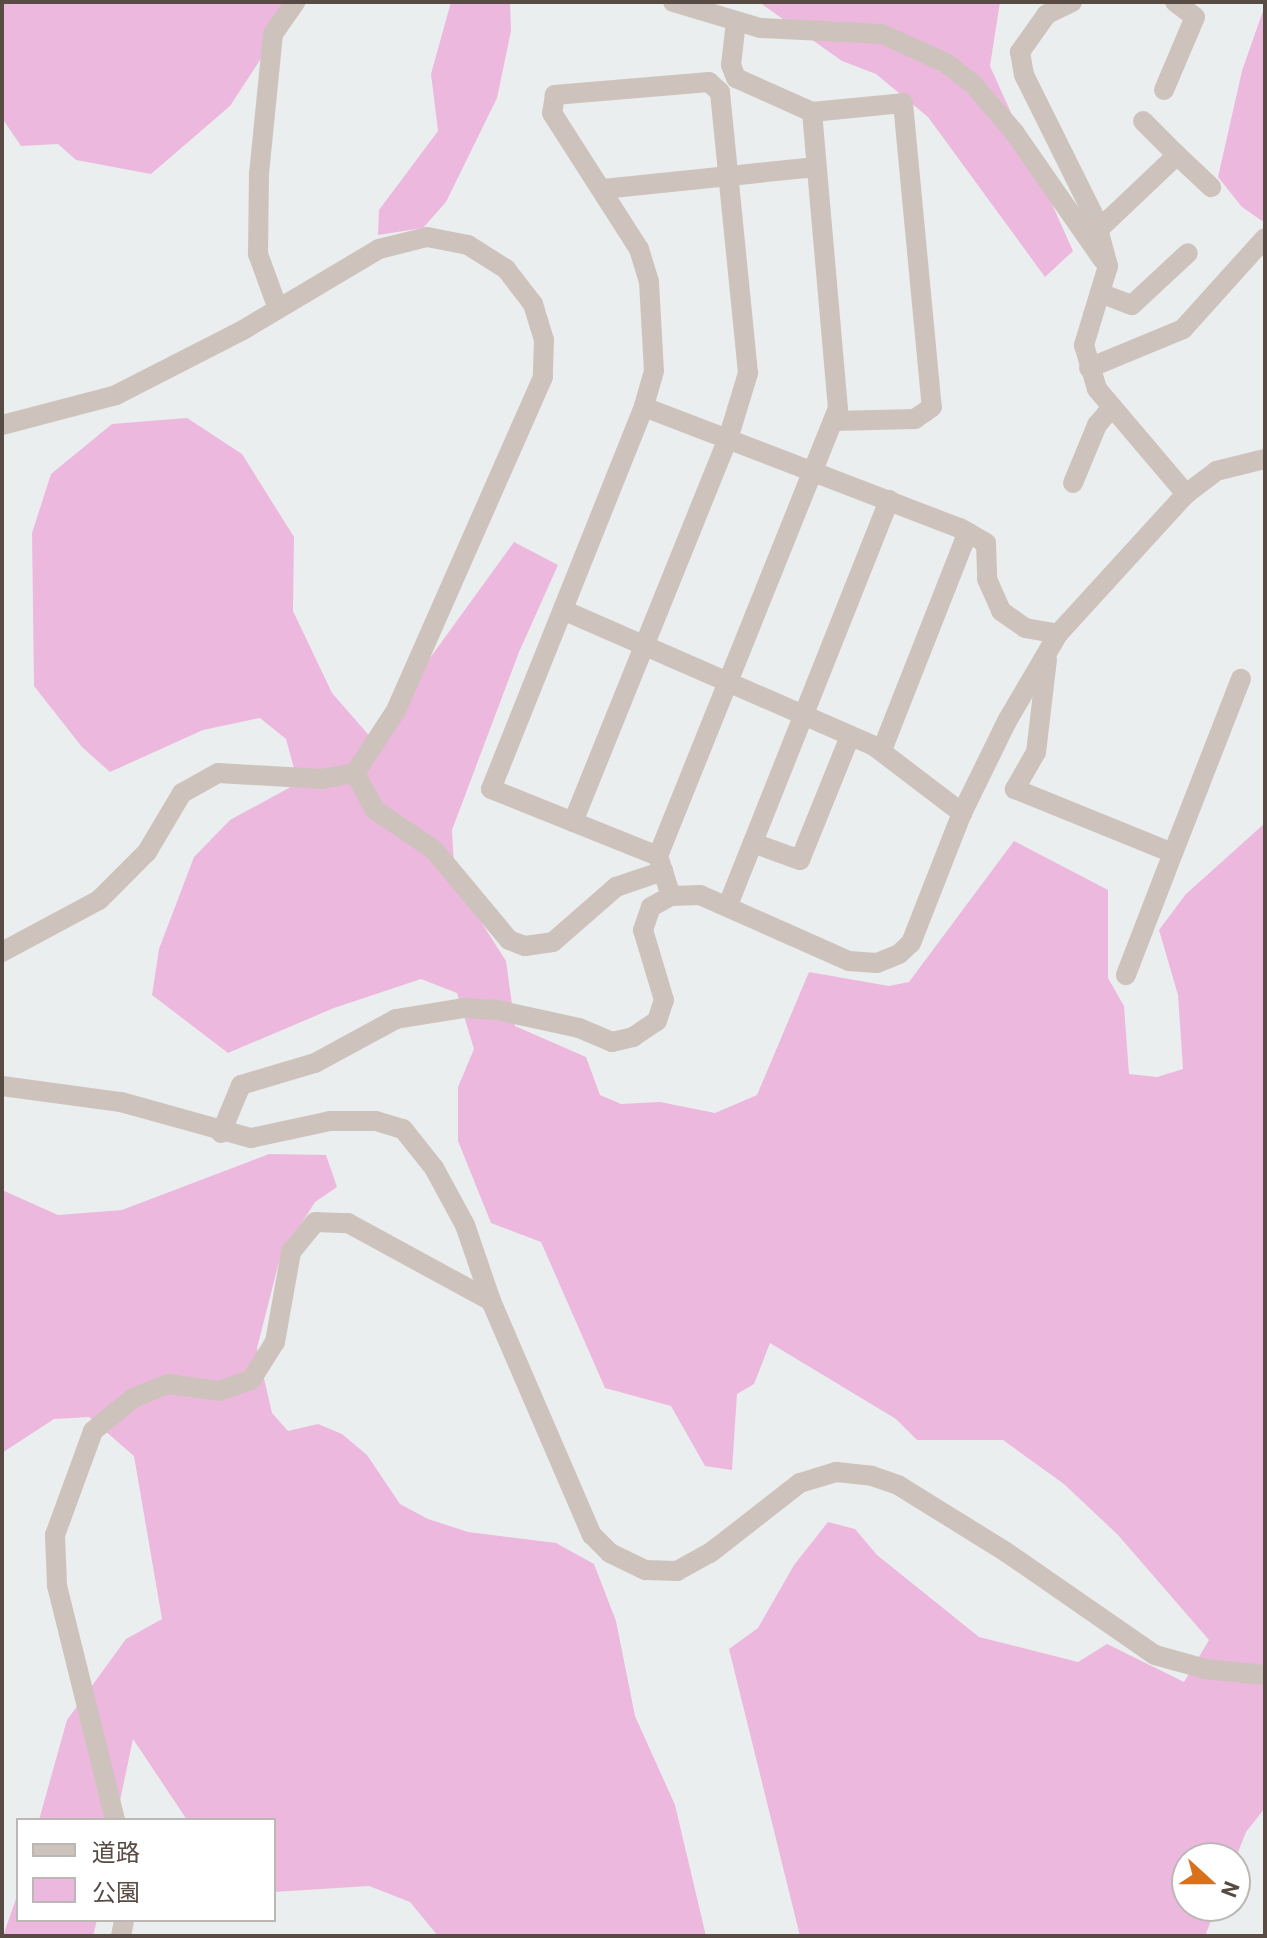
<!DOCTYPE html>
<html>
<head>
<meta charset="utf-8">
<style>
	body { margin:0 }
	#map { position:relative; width:1267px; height:1938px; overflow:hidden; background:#ebeeee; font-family:Barlow,"Noto Sans JP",sans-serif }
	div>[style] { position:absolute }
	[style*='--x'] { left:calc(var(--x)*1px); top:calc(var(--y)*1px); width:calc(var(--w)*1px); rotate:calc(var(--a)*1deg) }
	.green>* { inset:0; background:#edb8de }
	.minor>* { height:20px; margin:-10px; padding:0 10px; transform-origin:10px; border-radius:10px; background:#cec3bc }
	span { translate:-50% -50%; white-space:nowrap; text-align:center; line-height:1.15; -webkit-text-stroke:6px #fff; paint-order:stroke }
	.frame { position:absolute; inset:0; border:4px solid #584b44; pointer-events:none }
	.legend { position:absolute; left:16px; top:1818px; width:260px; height:104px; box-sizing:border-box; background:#fff; border:2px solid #bcb7b4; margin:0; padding:10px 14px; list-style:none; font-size:24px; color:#584b44 }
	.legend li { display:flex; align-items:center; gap:16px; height:40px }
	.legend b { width:40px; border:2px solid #bcb7b4 }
	.north { position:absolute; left:1171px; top:1842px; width:80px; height:80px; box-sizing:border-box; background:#fff; border:2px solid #bcb7b4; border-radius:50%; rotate:111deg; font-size:22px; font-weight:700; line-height:32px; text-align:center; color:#584b44 }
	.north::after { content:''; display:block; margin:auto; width:28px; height:36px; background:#d9711a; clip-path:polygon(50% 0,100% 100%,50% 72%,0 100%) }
</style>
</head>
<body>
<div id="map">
	<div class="green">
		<i style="clip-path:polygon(2px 2px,298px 2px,230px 106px,151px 174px,76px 160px,58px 144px,21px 146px,2px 118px)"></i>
		<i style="clip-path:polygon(451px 2px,510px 2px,511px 31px,497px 98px,446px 202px,423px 228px,378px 235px,379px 210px,438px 131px,431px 74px)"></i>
		<i style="clip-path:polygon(759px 2px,1000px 2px,990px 66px,1073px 251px,1045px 277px,928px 117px,876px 74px,842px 61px)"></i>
		<i style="clip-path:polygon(1265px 5px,1265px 219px,1262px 221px,1242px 207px,1218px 177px,1242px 71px)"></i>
		<i style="clip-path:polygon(187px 418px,242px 454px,294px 537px,293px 611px,332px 693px,380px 748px,430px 658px,514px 542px,558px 565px,519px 652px,452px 830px,454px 866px,462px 892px,506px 961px,515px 1026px,586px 1057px,600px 1095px,621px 1104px,660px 1102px,715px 1113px,757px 1095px,809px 972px,889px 986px,909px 982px,1014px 841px,1108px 890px,1108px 978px,1124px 1006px,1129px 1074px,1157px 1077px,1183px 1069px,1178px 995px,1159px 930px,1186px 894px,1265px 823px,1265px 1808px,1246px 1832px,1235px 1860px,1187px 1858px,1187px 1906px,1217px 1906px,1205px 1936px,800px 1936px,729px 1649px,758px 1628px,794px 1565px,828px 1522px,855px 1529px,877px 1555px,979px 1637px,1078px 1662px,1107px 1644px,1184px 1682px,1209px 1640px,1118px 1535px,1064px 1484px,1003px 1440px,917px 1440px,896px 1419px,770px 1343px,754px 1384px,737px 1394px,732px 1470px,705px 1466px,671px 1406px,605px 1388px,541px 1242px,491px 1223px,458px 1141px,458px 1087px,474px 1049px,457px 993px,421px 979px,334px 1008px,228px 1053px,152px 995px,159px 949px,194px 857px,230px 820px,298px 783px,286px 739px,260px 718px,203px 730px,110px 772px,82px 747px,34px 686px,32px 533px,51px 474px,112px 424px)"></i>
		<i style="clip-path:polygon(269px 1154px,326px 1155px,337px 1187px,315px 1202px,280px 1258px,257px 1348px,272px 1413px,288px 1431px,318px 1424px,342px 1434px,367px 1455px,400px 1504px,428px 1519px,468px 1532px,556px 1543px,594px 1564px,616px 1621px,635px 1716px,675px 1805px,706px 1936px,438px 1936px,410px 1902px,369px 1886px,274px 1892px,274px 1820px,187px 1820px,133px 1739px,116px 1820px,39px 1820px,67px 1720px,126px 1639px,162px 1619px,134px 1456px,89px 1417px,54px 1419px,2px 1453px,2px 1190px,58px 1215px,122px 1210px)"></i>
		<i style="clip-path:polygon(18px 1893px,18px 1920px,97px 1920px,93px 1936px,3px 1936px)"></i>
	</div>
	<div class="minor">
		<i style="--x:673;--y:2;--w:91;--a:16.6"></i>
		<i style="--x:760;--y:28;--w:122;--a:2.8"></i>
		<i style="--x:882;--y:34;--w:70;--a:24.4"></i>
		<i style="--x:946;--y:63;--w:33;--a:38"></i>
		<i style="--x:972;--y:83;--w:65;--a:49.4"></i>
		<i style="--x:1014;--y:132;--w:156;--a:55.2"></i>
		<i style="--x:1072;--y:2;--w:28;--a:154"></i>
		<i style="--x:1047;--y:14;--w:47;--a:125.4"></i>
		<i style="--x:1020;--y:52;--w:23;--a:80"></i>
		<i style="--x:1024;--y:75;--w:160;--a:63.6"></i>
		<i style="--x:1095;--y:218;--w:50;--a:74.8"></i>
		<i style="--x:1108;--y:266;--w:83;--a:106.9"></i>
		<i style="--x:1084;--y:345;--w:46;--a:73.5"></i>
		<i style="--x:1097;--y:389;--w:138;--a:49.7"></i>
		<i style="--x:1164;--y:90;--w:79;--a:-67"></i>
		<i style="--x:1195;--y:17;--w:25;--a:-143"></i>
		<i style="--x:812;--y:112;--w:91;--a:-5.6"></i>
		<i style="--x:903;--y:103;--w:305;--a:84.6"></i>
		<i style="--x:932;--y:407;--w:21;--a:145"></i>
		<i style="--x:915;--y:419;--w:82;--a:178.6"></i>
		<i style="--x:1177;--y:155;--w:47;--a:43.3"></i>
		<i style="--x:603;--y:189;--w:214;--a:-5.9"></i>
		<i style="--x:1098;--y:230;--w:109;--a:-43.5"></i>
		<i style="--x:1177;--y:155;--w:48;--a:-135"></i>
		<i style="--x:1100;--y:293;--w:34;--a:21"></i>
		<i style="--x:1132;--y:305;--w:76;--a:-42.9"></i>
		<i style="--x:278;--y:309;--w:59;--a:-110"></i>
		<i style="--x:258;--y:254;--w:80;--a:-89.3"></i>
		<i style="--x:259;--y:174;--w:141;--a:-84.3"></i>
		<i style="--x:273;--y:34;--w:39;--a:-55"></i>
		<i style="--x:1089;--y:368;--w:102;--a:-22.5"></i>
		<i style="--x:1183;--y:329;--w:122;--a:-48"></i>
		<i style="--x:2;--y:425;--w:118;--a:-14.7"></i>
		<i style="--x:116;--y:395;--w:143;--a:-27.1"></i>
		<i style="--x:243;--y:330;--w:158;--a:-30.8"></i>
		<i style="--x:379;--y:249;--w:49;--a:-14"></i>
		<i style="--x:427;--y:237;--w:42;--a:11"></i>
		<i style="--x:468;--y:245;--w:45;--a:32.3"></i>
		<i style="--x:506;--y:269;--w:44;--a:52.4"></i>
		<i style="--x:533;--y:304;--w:38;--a:73"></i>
		<i style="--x:544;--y:340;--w:37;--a:92"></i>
		<i style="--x:543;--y:377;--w:366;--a:113.8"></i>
		<i style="--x:395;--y:712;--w:73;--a:123.3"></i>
		<i style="--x:355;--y:773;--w:34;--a:170"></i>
		<i style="--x:322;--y:779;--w:104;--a:-176.7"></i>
		<i style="--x:218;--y:773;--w:41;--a:150.9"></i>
		<i style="--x:182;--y:793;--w:69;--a:120.7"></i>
		<i style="--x:147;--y:852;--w:68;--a:135"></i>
		<i style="--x:99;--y:900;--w:110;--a:151.8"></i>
		<i style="--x:1073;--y:483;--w:63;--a:-67.5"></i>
		<i style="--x:1097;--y:425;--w:23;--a:-50"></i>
		<i style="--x:563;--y:610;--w:339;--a:23.6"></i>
		<i style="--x:874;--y:746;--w:111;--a:37.3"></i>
		<i style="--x:1047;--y:659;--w:94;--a:96.7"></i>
		<i style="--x:1036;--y:752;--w:43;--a:119.6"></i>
		<i style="--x:1015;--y:789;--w:170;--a:22.1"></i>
		<i style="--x:1173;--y:853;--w:131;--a:111.1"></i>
		<i style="--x:882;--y:750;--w:234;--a:-68.5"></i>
		<i style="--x:355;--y:773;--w:42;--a:61.6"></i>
		<i style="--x:375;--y:810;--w:71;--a:34.1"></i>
		<i style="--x:434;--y:850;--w:117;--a:50.2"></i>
		<i style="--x:509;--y:940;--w:17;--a:21"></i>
		<i style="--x:525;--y:946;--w:28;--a:-8"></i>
		<i style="--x:553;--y:942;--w:84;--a:-41.1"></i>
		<i style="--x:616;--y:887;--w:50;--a:-18.8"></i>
		<i style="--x:573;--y:822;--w:413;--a:-68"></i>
		<i style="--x:728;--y:439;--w:69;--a:-73.1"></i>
		<i style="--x:748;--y:373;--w:282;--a:-95.7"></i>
		<i style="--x:720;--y:92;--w:15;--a:-138"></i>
		<i style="--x:709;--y:82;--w:155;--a:175.2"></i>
		<i style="--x:555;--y:95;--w:18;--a:99"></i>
		<i style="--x:552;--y:113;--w:161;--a:57.4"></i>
		<i style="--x:639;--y:249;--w:34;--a:73"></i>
		<i style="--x:649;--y:282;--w:89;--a:86.8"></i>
		<i style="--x:654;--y:371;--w:37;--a:106"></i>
		<i style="--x:753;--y:843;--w:50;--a:19.9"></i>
		<i style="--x:800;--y:860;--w:134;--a:-68"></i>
		<i style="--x:1173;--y:853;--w:187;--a:-68.7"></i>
		<i style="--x:658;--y:856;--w:180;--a:-158.1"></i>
		<i style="--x:491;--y:789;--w:412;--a:-68.2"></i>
		<i style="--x:644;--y:407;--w:338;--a:21"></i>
		<i style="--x:960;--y:528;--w:30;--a:30"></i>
		<i style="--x:986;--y:543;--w:36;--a:88"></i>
		<i style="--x:987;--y:579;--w:35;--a:66"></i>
		<i style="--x:1001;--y:611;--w:29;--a:35"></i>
		<i style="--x:1025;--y:628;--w:34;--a:10"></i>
		<i style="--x:671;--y:896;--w:42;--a:-108"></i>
		<i style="--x:658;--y:856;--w:482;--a:-68.1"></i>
		<i style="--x:838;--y:409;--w:298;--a:-95"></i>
		<i style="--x:812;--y:112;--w:83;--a:-155.9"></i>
		<i style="--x:736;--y:78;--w:14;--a:-111"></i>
		<i style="--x:731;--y:65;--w:43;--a:-83.4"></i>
		<i style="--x:728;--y:905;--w:436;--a:-68.3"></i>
		<i style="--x:2;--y:1086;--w:120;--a:7.7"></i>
		<i style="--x:121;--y:1102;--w:135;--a:15.5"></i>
		<i style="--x:251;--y:1138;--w:81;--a:-12.1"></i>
		<i style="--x:330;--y:1121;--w:46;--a:0"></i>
		<i style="--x:376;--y:1121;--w:28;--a:17"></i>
		<i style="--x:403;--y:1129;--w:50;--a:51.5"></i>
		<i style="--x:434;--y:1168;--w:65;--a:61.5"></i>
		<i style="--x:465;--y:1225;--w:80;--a:71.1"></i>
		<i style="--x:491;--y:1301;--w:255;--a:66.7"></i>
		<i style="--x:592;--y:1535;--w:25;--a:45"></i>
		<i style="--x:610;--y:1553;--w:39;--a:26"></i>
		<i style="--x:645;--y:1570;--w:32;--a:2"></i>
		<i style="--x:677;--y:1571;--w:38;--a:-29"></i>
		<i style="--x:710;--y:1553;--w:114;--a:-37.9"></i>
		<i style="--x:800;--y:1483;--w:38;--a:-17"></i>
		<i style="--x:836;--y:1472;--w:36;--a:6"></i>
		<i style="--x:872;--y:1476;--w:28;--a:19"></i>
		<i style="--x:898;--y:1485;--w:127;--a:31.8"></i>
		<i style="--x:1006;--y:1552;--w:181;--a:34.7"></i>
		<i style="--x:1155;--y:1655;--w:52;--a:15.6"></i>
		<i style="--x:1205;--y:1669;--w:60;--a:5.7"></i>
		<i style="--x:221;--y:1133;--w:52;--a:-67.4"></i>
		<i style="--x:241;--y:1085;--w:77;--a:-16.6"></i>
		<i style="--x:315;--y:1063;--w:92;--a:-28.5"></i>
		<i style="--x:396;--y:1019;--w:68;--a:-9.3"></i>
		<i style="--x:463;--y:1008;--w:34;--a:3"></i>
		<i style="--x:497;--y:1010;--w:84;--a:12.4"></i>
		<i style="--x:579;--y:1028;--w:36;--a:23"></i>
		<i style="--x:612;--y:1042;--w:22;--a:-13"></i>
		<i style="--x:633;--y:1037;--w:29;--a:-34"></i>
		<i style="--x:657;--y:1021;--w:22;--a:-72"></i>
		<i style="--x:664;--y:1000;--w:73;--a:-106.7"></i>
		<i style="--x:643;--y:930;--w:24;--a:-71"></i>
		<i style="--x:651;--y:907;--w:23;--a:-29"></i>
		<i style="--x:671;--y:896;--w:29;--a:-2"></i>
		<i style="--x:700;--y:895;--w:163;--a:23.9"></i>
		<i style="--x:849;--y:961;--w:28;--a:4"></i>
		<i style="--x:877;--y:963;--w:24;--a:-22"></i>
		<i style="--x:899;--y:954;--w:16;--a:-43"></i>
		<i style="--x:911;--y:943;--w:140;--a:-68.6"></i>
		<i style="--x:962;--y:813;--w:102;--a:-63.9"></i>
		<i style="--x:1007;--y:721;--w:101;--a:-59.6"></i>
		<i style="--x:1058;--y:634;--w:190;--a:-47.6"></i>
		<i style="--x:1186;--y:494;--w:38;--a:-37"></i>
		<i style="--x:1216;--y:471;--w:50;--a:-13.8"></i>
		<i style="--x:115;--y:1820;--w:242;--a:-103.9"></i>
		<i style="--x:57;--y:1585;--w:50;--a:-92.3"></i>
		<i style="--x:55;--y:1535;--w:111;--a:-69.9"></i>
		<i style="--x:93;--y:1431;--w:52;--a:-39.5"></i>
		<i style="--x:133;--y:1398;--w:38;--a:-22"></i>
		<i style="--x:168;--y:1384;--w:51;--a:7.8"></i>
		<i style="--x:219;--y:1391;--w:34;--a:-19"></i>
		<i style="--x:251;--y:1380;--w:45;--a:-57.7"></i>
		<i style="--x:275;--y:1342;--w:91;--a:-79.9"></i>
		<i style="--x:291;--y:1252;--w:38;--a:-51"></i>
		<i style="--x:315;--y:1222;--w:33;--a:2"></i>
		<i style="--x:348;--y:1223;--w:163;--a:28.6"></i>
		<i style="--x:121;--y:1936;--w:16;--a:-79"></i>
	</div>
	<div class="frame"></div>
	<ul class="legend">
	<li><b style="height:10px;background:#cec3bc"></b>道路</li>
	<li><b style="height:22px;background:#edb8de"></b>公園</li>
	</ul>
	<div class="north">N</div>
</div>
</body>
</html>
